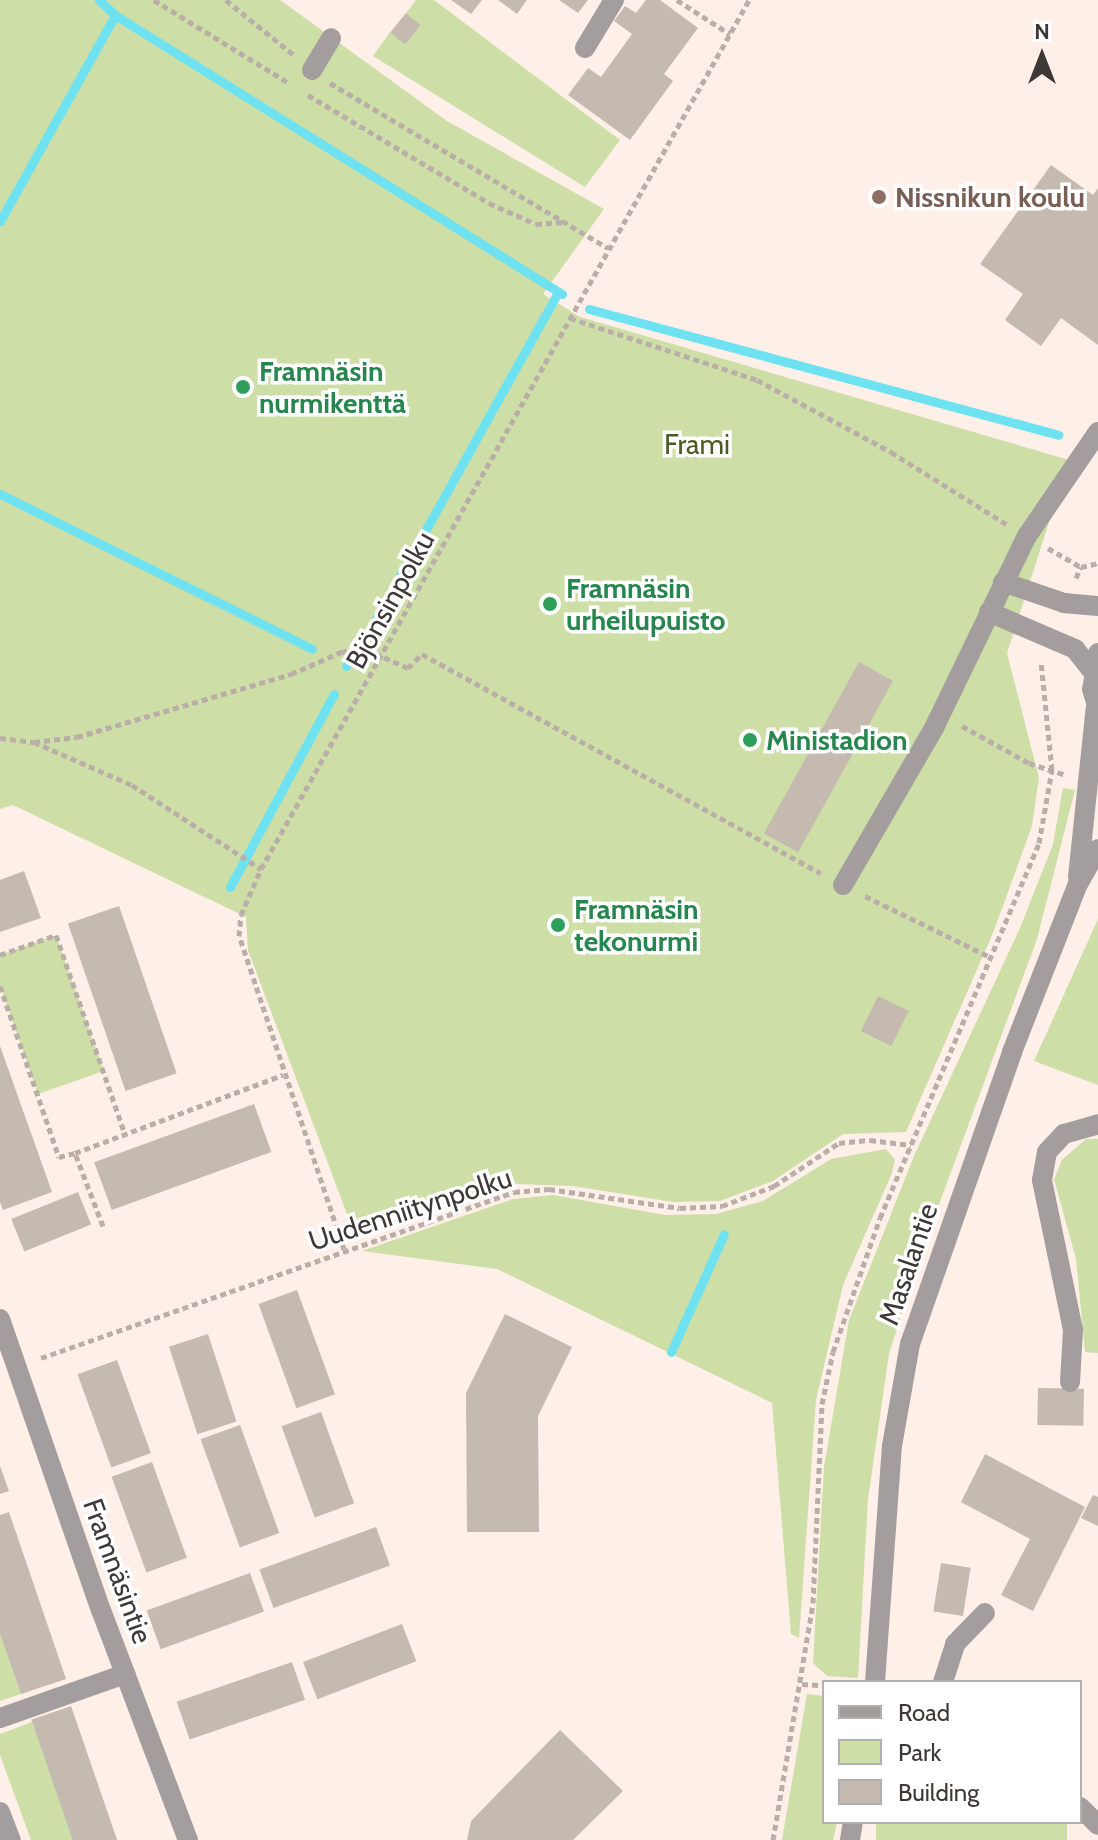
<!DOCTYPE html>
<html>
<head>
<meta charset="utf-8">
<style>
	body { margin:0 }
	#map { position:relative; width:1098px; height:1840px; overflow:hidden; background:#feefe8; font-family:Cabin,sans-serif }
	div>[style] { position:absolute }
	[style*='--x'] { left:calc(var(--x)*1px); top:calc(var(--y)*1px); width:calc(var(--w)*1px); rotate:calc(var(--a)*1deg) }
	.green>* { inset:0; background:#cedea7; transform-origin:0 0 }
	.stream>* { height:9px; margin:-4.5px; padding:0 4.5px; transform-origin:4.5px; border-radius:4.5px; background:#6fe2f1 }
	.building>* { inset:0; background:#c5bab0; transform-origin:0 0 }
	.path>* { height:5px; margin-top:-2.5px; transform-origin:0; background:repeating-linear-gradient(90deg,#baaea9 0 6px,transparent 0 10px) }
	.minor>* { height:20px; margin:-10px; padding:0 10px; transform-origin:10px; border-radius:10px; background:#a49d9d }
	.dots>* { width:22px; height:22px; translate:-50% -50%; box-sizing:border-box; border:4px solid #fff; border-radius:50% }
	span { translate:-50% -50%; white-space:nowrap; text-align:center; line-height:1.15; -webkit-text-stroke:7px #fff; paint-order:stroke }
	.education-label { font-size:28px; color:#785e54; font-weight:700 }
	.left { translate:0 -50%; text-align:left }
	.leisure-label { font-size:28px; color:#27864d; font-weight:700 }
	.park-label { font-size:28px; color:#4b5a22 }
	.street-label { font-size:28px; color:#3e3836 }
	.legend { position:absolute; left:822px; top:1680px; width:260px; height:144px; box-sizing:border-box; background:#fff; border:2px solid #b2afaf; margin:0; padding:10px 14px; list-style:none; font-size:24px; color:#3e3836 }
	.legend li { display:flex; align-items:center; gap:16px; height:40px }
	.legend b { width:40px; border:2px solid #b2afaf }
	.north { position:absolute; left:1002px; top:16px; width:80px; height:80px; -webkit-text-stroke:6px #fff; paint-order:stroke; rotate:0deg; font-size:22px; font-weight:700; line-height:32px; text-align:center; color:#3e3836 }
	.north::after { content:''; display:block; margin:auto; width:28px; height:36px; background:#3e3836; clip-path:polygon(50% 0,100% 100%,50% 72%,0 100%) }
</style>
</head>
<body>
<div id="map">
	<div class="green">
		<i style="clip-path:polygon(0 0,280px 0,447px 121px,604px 209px,543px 294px,580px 317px,1069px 460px,1007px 653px,1039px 778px,1032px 826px,993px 933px,906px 1132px,843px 1134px,773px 1181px,720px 1201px,673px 1202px,573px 1186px,516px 1184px,377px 1230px,353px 1230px,248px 950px,246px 917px,13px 805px,0 809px)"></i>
		<i style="clip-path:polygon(416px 0,434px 0,620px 140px,585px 187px,373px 56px,390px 32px,405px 44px,421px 25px,406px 13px)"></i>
		<i style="clip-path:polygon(1063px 788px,1075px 790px,1037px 939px,920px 1256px,889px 1354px,868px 1499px,858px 1678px,827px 1676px,813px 1663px,824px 1467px,849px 1320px,914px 1156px,1020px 928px,1053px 844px)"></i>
		<i style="clip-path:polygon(1098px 919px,1098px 1085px,1034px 1061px)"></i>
		<i style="clip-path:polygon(56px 935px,104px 1071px,38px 1094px,0 986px,0 955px)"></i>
		<i style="clip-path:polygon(1086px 1139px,1098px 1139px,1098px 1353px,1085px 1352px,1076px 1259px,1054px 1179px,1062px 1160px)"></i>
		<i style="clip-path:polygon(886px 1149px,895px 1160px,892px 1173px,843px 1285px,816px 1400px,799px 1638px,791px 1634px,772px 1403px,497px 1269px,362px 1251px,513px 1199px,553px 1195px,665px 1215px,716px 1214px,763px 1201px,831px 1159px)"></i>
		<i style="clip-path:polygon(0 1634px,21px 1694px,0 1701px)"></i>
		<i style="clip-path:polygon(807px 1694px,824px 1696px,824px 1822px,837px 1822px,833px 1840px,782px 1840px)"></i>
		<i style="clip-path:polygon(32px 1722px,74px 1840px,31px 1840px,0 1755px,0 1734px)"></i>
		<i style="left:876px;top:1822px;width:191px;height:18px"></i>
	</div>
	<div class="stream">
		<i style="--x:99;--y:0;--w:22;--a:43"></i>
		<i style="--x:0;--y:221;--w:236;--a:-60.8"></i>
		<i style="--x:115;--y:15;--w:527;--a:31.97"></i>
		<i style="--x:589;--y:309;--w:486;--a:15"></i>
		<i style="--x:0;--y:494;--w:348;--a:26.4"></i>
		<i style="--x:370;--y:630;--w:387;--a:-60.9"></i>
		<i style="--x:346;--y:666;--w:18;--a:-52"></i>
		<i style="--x:230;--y:887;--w:219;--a:-61.7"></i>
		<i style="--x:671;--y:1352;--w:129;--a:-65.8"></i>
	</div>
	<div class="building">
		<i style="clip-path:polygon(451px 0,482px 0,471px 14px)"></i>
		<i style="clip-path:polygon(498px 0,527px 0,517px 14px)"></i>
		<i style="clip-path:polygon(559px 0,588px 0,578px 13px)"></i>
		<i style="clip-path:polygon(646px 0,660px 0,698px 28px,664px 74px,673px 81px,630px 140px,568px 95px,588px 68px,601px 77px,632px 34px,614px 21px,625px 6px,636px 13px)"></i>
		<i style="left:406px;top:13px;width:19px;height:25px;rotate:39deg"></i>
		<i style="clip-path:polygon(1051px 165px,1093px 195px,1098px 188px,1098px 345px,1061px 318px,1041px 346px,1005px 320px,1023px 294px,980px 264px)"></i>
		<i style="left:859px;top:662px;width:39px;height:196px;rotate:29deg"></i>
		<i style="clip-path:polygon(24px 871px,41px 918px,0 932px,0 880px)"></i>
		<i style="left:119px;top:906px;width:177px;height:54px;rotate:71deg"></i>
		<i style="left:878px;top:996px;width:34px;height:39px;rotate:26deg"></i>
		<i style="clip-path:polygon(0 1046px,52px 1192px,3px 1210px,0 1202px)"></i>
		<i style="left:254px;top:1104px;width:51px;height:170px;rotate:70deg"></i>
		<i style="left:78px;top:1192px;width:35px;height:72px;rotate:68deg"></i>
		<i style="left:297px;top:1290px;width:111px;height:41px;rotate:70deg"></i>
		<i style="clip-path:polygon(505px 1314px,572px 1347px,538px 1416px,539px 1532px,467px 1532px,466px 1393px)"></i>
		<i style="left:208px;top:1334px;width:92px;height:41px;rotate:72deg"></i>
		<i style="left:117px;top:1360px;width:99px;height:42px;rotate:70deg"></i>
		<i style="left:1038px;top:1388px;width:46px;height:37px;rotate:1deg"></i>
		<i style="left:321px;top:1412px;width:97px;height:42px;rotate:70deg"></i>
		<i style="left:240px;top:1425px;width:115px;height:42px;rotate:70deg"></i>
		<i style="clip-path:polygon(985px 1454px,1085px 1507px,1033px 1611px,1001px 1595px,1030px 1539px,961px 1502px)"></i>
		<i style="left:152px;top:1462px;width:102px;height:43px;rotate:70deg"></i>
		<i style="clip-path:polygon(0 1466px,9px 1491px,0 1494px)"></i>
		<i style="clip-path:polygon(1093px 1495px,1098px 1497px,1098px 1526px,1081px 1518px)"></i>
		<i style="clip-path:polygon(9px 1512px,66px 1679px,21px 1694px,0 1634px,0 1515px)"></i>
		<i style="left:376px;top:1527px;width:41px;height:124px;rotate:70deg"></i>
		<i style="left:941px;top:1563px;width:30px;height:49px;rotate:9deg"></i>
		<i style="left:250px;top:1573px;width:41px;height:110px;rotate:70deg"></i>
		<i style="left:402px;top:1624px;width:40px;height:106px;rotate:69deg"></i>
		<i style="left:292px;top:1662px;width:40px;height:122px;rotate:71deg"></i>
		<i style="left:71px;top:1706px;width:142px;height:42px;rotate:71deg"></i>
		<i style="clip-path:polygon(560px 1730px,623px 1791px,573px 1840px,467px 1840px,471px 1821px)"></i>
	</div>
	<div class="path">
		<i style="--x:154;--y:0;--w:158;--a:31.6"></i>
		<i style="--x:226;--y:0;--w:87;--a:39"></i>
		<i style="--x:677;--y:0;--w:63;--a:32.7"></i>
		<i style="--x:330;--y:83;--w:323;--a:30.7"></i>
		<i style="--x:308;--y:95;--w:211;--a:30.8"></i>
		<i style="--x:489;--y:203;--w:51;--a:24.1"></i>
		<i style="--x:536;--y:224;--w:28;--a:-4"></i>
		<i style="--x:570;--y:318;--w:197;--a:18.3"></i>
		<i style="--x:757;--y:380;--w:152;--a:28.2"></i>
		<i style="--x:891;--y:452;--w:138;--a:32"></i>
		<i style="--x:1048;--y:548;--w:38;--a:30"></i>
		<i style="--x:1076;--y:578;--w:12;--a:-66"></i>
		<i style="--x:1081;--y:567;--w:17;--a:-13"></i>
		<i style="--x:962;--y:726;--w:77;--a:28.9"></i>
		<i style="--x:1029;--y:763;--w:38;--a:18"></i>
		<i style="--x:0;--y:738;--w:34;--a:7"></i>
		<i style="--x:34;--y:742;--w:107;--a:23.7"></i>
		<i style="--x:132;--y:785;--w:154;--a:33.1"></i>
		<i style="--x:34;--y:742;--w:43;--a:-6.6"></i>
		<i style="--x:77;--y:737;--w:223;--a:-16.4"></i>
		<i style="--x:291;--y:674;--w:55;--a:-23.7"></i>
		<i style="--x:341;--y:652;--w:25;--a:-7"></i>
		<i style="--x:366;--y:649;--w:46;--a:24.3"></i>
		<i style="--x:408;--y:668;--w:20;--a:-45"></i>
		<i style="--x:422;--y:654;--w:455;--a:28.8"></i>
		<i style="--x:865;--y:896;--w:141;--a:26"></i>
		<i style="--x:0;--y:955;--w:59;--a:-19.7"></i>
		<i style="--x:56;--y:935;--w:211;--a:70.9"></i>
		<i style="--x:0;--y:986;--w:181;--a:71"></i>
		<i style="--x:59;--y:1157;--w:16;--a:-14"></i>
		<i style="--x:103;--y:1226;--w:78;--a:-111"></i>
		<i style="--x:75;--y:1153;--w:222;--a:-20.6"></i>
		<i style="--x:344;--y:1249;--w:330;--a:-108.5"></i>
		<i style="--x:239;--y:936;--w:21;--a:-85"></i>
		<i style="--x:241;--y:915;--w:50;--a:-66.5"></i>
		<i style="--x:261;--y:869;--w:997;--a:-60.68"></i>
		<i style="--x:41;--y:1358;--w:501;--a:-19.34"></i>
		<i style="--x:514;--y:1192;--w:35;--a:-5"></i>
		<i style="--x:549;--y:1189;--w:132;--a:8.3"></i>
		<i style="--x:680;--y:1208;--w:42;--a:-2.7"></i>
		<i style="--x:722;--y:1206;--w:56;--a:-21"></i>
		<i style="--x:774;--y:1186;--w:78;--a:-33.5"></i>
		<i style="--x:839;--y:1143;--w:31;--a:-6"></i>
		<i style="--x:870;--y:1140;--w:41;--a:7"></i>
		<i style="--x:802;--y:1684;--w:22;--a:3"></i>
		<i style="--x:773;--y:1840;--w:240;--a:-80.4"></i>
		<i style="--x:813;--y:1603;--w:199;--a:-87.4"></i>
		<i style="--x:822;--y:1404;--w:53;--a:-78.1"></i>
		<i style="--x:833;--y:1352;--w:142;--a:-70.7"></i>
		<i style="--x:880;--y:1218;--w:407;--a:-67"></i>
		<i style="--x:1039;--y:843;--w:74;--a:-79.9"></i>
		<i style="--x:1052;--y:770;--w:110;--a:-95.8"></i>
	</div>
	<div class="minor">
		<i style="--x:585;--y:48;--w:56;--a:-58.9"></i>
		<i style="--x:312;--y:70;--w:37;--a:-59"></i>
		<i style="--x:1003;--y:582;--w:65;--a:19"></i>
		<i style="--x:1064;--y:603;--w:34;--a:5"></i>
		<i style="--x:989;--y:612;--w:94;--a:23.3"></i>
		<i style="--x:1075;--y:649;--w:28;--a:52"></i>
		<i style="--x:1098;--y:653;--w:36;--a:99"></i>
		<i style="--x:1092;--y:689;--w:21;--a:73"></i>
		<i style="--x:1078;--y:877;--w:171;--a:-84"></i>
		<i style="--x:843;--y:885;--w:181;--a:-59.9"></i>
		<i style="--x:934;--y:728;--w:213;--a:-64.2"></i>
		<i style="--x:1027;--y:536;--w:126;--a:-55.7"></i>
		<i style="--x:0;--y:1319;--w:308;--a:70.9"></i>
		<i style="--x:101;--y:1610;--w:246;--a:69.3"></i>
		<i style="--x:1070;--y:1382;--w:52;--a:-86.7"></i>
		<i style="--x:1073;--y:1330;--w:153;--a:-101.7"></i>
		<i style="--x:1042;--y:1180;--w:28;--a:-80"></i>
		<i style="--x:1047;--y:1152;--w:25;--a:-47"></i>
		<i style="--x:1064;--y:1134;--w:35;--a:-16"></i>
		<i style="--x:875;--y:1682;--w:237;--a:-85.9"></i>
		<i style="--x:892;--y:1446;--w:104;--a:-80"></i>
		<i style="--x:910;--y:1344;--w:309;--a:-70.7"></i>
		<i style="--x:1012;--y:1052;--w:180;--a:-68.6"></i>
		<i style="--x:1078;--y:884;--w:40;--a:-60.3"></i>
		<i style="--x:943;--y:1682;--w:40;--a:-72"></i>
		<i style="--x:955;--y:1644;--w:43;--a:-45.9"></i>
		<i style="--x:0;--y:1718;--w:133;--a:-19.4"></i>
		<i style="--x:1080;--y:1807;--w:25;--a:45"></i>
		<i style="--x:0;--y:1812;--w:30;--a:69"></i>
		<i style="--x:850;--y:1840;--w:18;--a:-81"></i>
	</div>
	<div class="dots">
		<i style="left:879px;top:197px;background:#8d6e63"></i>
		<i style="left:243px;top:387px;background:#2e9e5b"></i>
		<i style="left:550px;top:604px;background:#2e9e5b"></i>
		<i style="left:750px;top:740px;background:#2e9e5b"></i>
		<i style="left:558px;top:925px;background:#2e9e5b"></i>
	</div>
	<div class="education-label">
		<span class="left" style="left:895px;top:197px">Nissnikun koulu</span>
	</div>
	<div class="leisure-label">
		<span class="left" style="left:259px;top:387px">Framnäsin<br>nurmikenttä</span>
		<span class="left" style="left:566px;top:604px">Framnäsin<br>urheilupuisto</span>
		<span class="left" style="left:766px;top:740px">Ministadion</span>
		<span class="left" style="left:574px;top:925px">Framnäsin<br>tekonurmi</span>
	</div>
	<div class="park-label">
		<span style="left:697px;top:444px">Frami</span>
	</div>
	<div class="street-label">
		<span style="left:390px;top:600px;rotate:-61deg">Bjönsinpolku</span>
		<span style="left:410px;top:1209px;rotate:-18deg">Uudenniitynpolku</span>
		<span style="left:908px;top:1264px;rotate:-71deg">Masalantie</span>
		<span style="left:118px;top:1571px;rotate:70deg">Framnäsintie</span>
	</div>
	<ul class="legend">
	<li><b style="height:10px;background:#a49d9d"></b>Road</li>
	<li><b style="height:22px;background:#cedea7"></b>Park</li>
	<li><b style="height:22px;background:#c5bab0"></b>Building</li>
	</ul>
	<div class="north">N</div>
</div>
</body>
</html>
